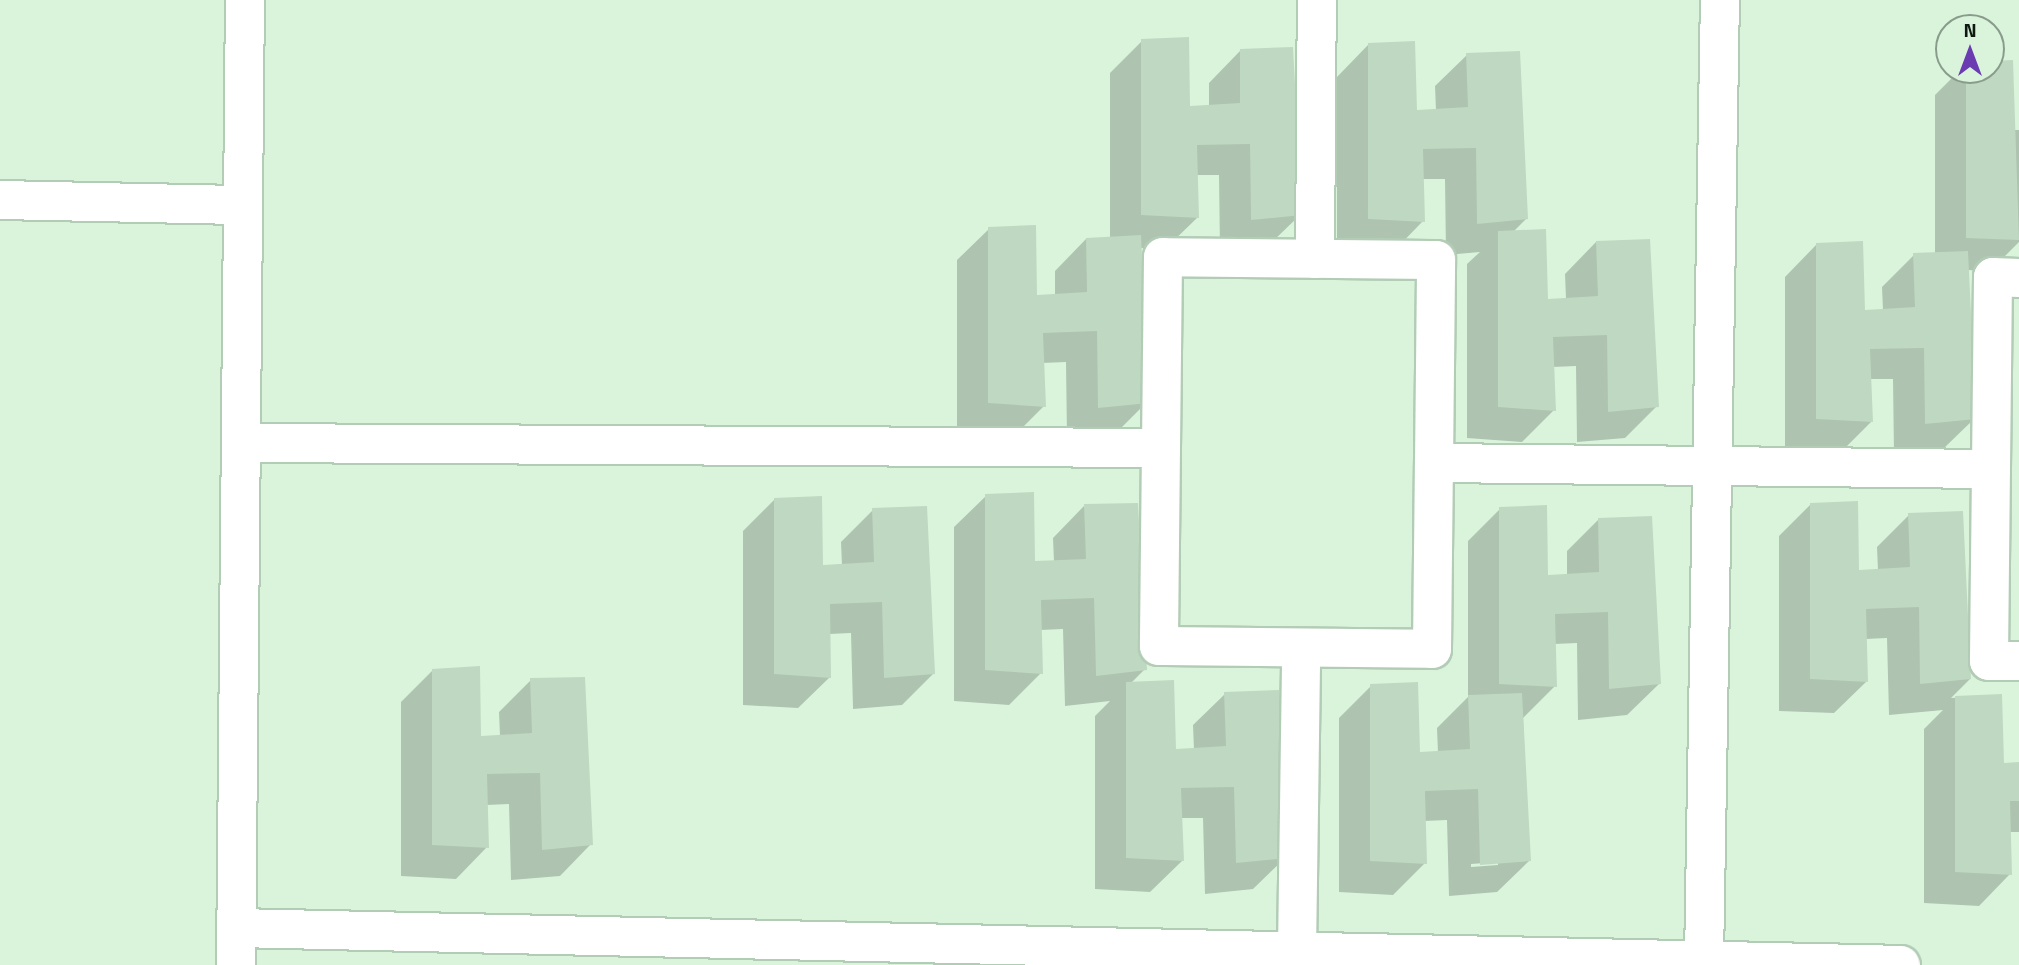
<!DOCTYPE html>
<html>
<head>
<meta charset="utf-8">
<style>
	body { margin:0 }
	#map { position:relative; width:2019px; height:965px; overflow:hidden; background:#daf4dc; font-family:"Titillium Web",sans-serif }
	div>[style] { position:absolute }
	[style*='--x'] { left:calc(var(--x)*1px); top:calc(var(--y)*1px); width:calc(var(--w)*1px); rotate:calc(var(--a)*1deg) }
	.shadow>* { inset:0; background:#0003 }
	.building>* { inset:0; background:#bfd8c1 }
	.roads { filter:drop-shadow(2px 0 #b2ccb5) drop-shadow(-2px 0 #b2ccb5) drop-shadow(0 2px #b2ccb5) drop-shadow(0 -2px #b2ccb5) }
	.street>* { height:38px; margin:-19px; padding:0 19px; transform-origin:19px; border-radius:19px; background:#fff }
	span { translate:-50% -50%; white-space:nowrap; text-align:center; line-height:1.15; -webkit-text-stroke:6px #daf4dc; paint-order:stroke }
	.north { position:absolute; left:1935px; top:14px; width:70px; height:70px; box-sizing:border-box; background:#daf4dc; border:2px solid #899c8b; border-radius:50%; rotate:0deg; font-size:19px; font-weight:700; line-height:28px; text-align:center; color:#101911 }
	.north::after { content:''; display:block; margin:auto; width:24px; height:32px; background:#6b3bb2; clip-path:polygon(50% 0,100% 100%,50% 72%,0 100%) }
</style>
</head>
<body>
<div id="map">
	<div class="shadow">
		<i style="clip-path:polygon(1142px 41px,1189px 108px,1209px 107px,1209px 83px,1240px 51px,1300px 215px,1268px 246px,1220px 251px,1219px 175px,1196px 175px,1197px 218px,1165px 249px,1140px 248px,1147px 402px,1115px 434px,1067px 439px,1066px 362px,1042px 363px,1044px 406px,1012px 438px,957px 434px,957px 260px,989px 229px,1036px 297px,1055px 295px,1055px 271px,1086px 239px,1110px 238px,1110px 73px)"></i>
		<i style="clip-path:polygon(1368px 45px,1415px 112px,1436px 111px,1435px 86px,1467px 55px,1526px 219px,1513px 232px,1546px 300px,1566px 299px,1565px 274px,1596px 242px,1657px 406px,1625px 438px,1577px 442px,1576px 366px,1552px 367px,1554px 410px,1522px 442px,1467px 438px,1467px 264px,1480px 252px,1446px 255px,1445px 179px,1422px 179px,1423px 221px,1392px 253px,1337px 250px,1337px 77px)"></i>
		<i style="clip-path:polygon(1991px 62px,2013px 130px,2019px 130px,2019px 242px,1990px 271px,1967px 270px,1974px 419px,1942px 450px,1894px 455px,1893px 379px,1870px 379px,1871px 422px,1840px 453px,1785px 450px,1785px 277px,1816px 245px,1863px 312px,1883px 311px,1882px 287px,1914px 255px,1935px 254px,1935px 95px,1960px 70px,1991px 70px)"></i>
		<i style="clip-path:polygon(986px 496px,1033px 563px,1054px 562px,1053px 538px,1084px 506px,1145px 669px,1130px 684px,1174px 751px,1194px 750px,1193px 725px,1225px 694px,1285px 858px,1253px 889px,1205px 894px,1203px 818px,1181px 818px,1182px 861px,1150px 892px,1095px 889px,1095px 716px,1110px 701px,1065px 706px,1063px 629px,1040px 630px,1041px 673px,1009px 705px,954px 701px,954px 527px)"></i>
		<i style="clip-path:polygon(775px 499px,821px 567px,842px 566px,841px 542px,873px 510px,934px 673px,902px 705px,853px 709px,851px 633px,829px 634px,830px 677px,798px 708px,743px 705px,743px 531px)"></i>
		<i style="clip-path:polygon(1811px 504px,1857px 572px,1878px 571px,1877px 547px,1909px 515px,1970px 679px,1951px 698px,2000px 696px,2002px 764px,2019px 763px,2019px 832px,2009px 832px,2010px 874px,1979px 906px,1924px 903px,1924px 729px,1943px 710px,1889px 715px,1887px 638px,1865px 639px,1866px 682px,1834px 713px,1779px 711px,1779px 536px)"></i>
		<i style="clip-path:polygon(evenodd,1500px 509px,1547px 577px,1567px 576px,1567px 551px,1598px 520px,1659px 684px,1627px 715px,1578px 720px,1577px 643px,1554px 644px,1555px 686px,1523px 718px,1529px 861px,1497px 892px,1449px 896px,1447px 820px,1424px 821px,1425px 863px,1393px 895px,1339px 892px,1339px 718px,1371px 686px,1418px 754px,1438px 753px,1437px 728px,1468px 697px,1468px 541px,1500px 509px,1498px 862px,1498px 865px,1471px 867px,1471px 864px,1498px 862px)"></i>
		<i style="clip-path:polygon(432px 671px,479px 737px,500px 736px,499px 712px,531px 680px,591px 844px,560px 876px,511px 880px,509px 804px,486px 805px,487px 847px,456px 879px,401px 876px,401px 702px)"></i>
	</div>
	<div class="building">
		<i style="clip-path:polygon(1189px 37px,1190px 106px,1240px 103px,1240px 49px,1293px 47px,1302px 215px,1251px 220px,1250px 144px,1197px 145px,1199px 218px,1141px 215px,1141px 39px)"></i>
		<i style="clip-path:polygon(1415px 41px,1417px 110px,1468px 107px,1466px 53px,1520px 51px,1528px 219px,1477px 224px,1476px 148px,1423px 149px,1425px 222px,1368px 219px,1368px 43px)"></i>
		<i style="clip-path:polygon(2013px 60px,2019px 240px,1966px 238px,1966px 70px,1991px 70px,1991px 61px)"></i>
		<i style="clip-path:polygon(1036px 225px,1037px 295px,1087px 292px,1086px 238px,1141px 235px,1149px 403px,1098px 408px,1097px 331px,1043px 333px,1046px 407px,988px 403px,988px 227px)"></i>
		<i style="clip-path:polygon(1546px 229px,1548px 299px,1598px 296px,1596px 241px,1650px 239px,1659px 407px,1608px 412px,1607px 335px,1553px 337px,1556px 411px,1498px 407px,1498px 231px)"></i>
		<i style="clip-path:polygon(1863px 241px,1865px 310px,1915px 307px,1913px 253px,1968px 251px,1976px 419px,1925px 424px,1924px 348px,1870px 349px,1873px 422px,1816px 419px,1816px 243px)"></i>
		<i style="clip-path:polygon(1034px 492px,1035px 561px,1086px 559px,1084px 504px,1138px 503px,1147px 670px,1096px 676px,1094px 598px,1041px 600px,1043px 674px,985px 670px,985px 494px)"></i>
		<i style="clip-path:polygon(822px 496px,823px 565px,874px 562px,872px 508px,927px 506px,935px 674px,884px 678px,882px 602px,830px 604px,831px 678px,774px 674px,774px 498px)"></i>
		<i style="clip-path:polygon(1858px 501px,1859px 570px,1910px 567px,1908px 513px,1963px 511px,1971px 679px,1920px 684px,1919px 607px,1866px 609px,1868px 682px,1810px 679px,1810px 503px)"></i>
		<i style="clip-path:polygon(1547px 505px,1548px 575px,1599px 572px,1598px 518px,1652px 516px,1661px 684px,1609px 689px,1608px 612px,1555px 614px,1557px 687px,1499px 684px,1499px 507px)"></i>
		<i style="clip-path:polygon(480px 666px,481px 736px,532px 733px,530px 678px,585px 677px,593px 845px,542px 850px,540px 773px,487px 774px,489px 848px,432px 845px,432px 669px)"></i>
		<i style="clip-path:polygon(1174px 680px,1176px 749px,1226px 746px,1224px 692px,1279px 690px,1287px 858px,1236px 863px,1234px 787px,1181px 788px,1184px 861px,1126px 858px,1126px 682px)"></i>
		<i style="clip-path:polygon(1418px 682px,1420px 752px,1470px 749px,1468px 695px,1522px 693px,1531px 861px,1480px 865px,1478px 789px,1425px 791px,1427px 864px,1370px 861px,1370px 684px)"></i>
		<i style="clip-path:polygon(2002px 694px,2004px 763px,2019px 762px,2019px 801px,2010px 801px,2012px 875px,1955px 872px,1955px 696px)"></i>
	</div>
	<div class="roads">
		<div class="street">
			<i style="--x:0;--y:200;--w:243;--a:1.2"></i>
			<i style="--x:1315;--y:259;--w:259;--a:-89.6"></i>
			<i style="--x:2019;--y:278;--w:26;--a:-178"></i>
			<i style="--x:1993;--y:277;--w:384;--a:90.6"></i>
			<i style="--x:1989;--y:661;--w:30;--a:0"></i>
			<i style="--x:241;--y:443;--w:920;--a:0.31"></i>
			<i style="--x:1434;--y:463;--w:203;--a:-89.4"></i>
			<i style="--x:1436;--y:260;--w:273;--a:-179.4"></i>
			<i style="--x:1163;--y:257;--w:389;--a:90.6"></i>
			<i style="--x:1159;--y:646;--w:273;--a:0.6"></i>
			<i style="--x:1432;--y:649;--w:186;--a:-89.4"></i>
			<i style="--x:1434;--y:463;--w:557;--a:0.62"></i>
			<i style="--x:236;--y:928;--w:1665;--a:1.27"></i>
			<i style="--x:1297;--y:951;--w:303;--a:-89.2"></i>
			<i style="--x:1704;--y:960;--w:960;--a:-89.05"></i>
			<i style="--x:236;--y:965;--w:965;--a:-89.47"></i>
		</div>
	</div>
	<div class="north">N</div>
</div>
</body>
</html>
